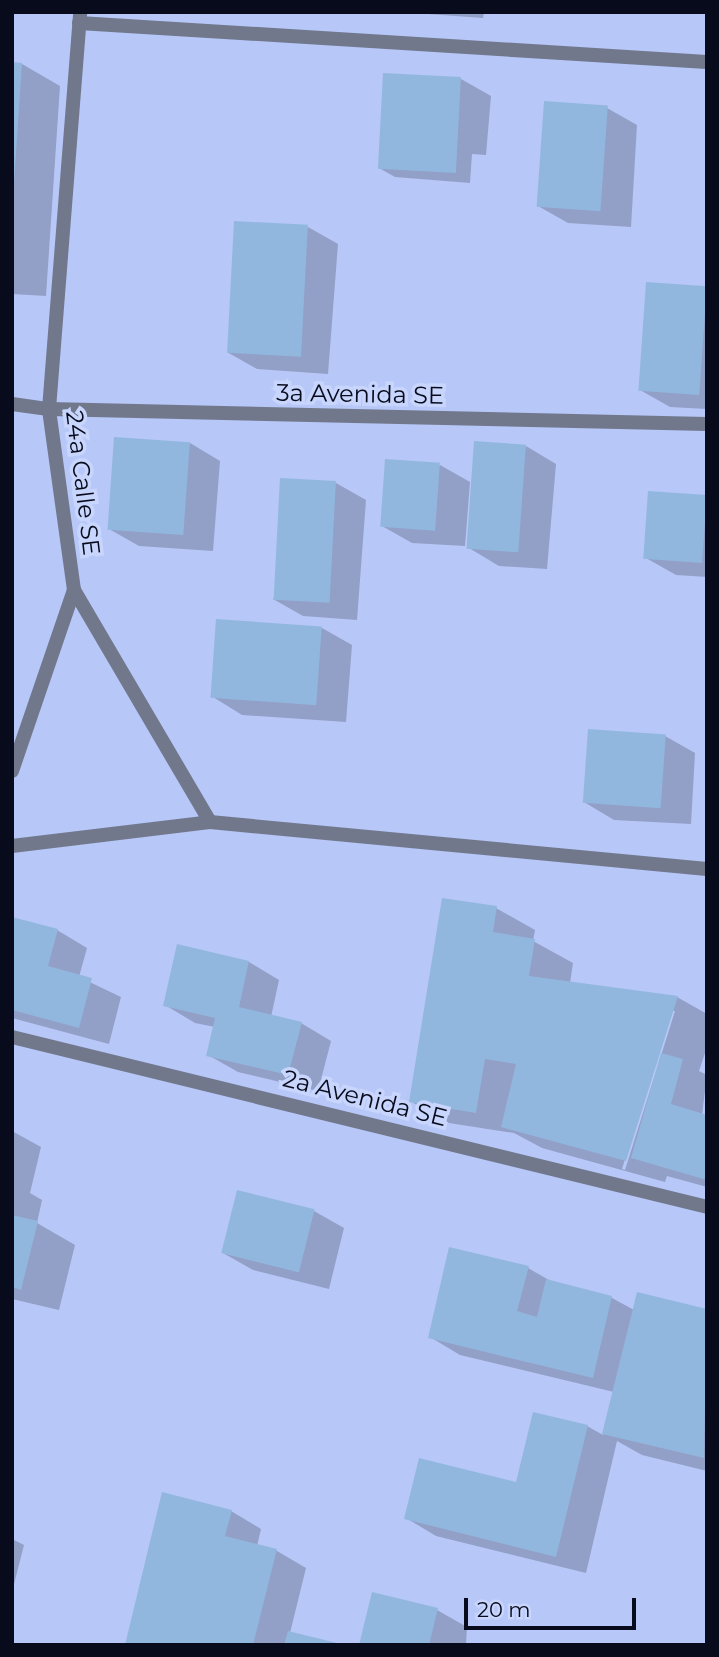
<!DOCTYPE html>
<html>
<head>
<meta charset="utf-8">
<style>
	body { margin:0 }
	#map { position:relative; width:719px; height:1657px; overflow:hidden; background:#b7c7f8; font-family:Montserrat,sans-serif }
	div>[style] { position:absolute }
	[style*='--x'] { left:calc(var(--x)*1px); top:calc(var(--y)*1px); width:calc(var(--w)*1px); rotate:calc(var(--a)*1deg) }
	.shadow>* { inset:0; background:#0003 }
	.building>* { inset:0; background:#92b7df; transform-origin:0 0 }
	.street>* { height:14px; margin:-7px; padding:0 7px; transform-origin:7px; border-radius:7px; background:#71788c }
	span { translate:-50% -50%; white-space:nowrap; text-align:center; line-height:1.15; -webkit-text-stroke:7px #c8d5fc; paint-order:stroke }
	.street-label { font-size:24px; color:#070b1b }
	.frame { position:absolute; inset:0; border:14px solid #070b1b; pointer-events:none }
	.scale { position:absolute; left:464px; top:1598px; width:172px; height:32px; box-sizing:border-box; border:4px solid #070b1b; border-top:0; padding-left:9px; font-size:21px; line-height:24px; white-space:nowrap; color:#070b1b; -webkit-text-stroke:5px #c8d5fc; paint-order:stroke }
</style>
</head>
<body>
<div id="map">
	<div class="shadow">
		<i style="clip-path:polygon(400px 12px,484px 12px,483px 18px)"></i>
		<i style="clip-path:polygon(12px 64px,22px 64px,60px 86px,46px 296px,12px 294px)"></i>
		<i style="clip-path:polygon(385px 74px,461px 79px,491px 96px,486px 155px,472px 154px,470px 183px,395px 177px,379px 168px)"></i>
		<i style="clip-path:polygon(607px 108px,637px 125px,631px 227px,568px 223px,538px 206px)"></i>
		<i style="clip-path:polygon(308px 227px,338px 244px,328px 374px,257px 369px,227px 352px)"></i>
		<i style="clip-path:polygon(707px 288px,707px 409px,670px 407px,640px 390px)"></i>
		<i style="clip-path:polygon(190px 443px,220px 461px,213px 551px,139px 546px,109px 529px)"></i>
		<i style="clip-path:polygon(526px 446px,556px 464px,547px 569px,499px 566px,469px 548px)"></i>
		<i style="clip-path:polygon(440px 465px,470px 482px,465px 546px,412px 543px,382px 526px)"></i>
		<i style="clip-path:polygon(336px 483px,366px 500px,357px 620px,303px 616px,273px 599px)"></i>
		<i style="clip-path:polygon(707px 497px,707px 577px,676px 575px,646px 558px)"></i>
		<i style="clip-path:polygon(322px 628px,352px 645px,346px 722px,242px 715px,213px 697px)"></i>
		<i style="clip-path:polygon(665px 736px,695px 753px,691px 824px,614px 820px,584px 802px)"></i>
		<i style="clip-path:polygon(evenodd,496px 908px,535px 930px,533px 941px,573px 963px,570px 983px,677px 997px,707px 1014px,707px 1047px,699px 1071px,707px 1075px,702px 1115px,707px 1116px,707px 1187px,667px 1176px,665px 1182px,542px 1148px,514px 1133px,449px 1123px,410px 1101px,496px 908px,671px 1011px,675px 1011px,625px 1170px,622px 1169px,671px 1011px)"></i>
		<i style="clip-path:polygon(12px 918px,57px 930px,87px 948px,79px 977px,121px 997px,109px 1044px,12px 1018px)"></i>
		<i style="clip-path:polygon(178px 946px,249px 962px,279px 980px,271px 1017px,301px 1023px,331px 1041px,318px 1091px,238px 1072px,208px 1055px,215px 1027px,195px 1023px,165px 1005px)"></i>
		<i style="clip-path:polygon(12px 1131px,41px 1147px,30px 1193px,42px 1200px,37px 1223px,75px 1245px,59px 1310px,12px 1299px)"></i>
		<i style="clip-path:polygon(314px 1211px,344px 1228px,329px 1289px,253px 1270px,223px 1253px)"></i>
		<i style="clip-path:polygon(528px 1268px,556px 1284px,612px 1298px,634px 1310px,707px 1311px,707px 1471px,642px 1455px,617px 1441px,586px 1573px,436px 1536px,406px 1518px,517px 1484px,587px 1426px,603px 1435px,614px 1392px,460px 1355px,430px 1337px)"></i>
		<i style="clip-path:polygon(231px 1511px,261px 1529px,257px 1546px,277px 1551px,306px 1568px,290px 1633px,338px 1645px,126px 1645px)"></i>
		<i style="clip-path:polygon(12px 1539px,24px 1545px,12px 1592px)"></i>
		<i style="clip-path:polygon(437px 1610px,467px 1627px,466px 1645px,361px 1645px)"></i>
	</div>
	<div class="building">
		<i style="clip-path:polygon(12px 62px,22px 63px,14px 183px,12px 183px)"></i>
		<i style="left:383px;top:73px;width:78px;height:96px;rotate:3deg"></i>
		<i style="left:544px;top:101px;width:64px;height:106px;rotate:4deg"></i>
		<i style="left:234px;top:221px;width:74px;height:132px;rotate:3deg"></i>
		<i style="left:646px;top:282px;width:61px;height:109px;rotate:4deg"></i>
		<i style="left:114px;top:437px;width:76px;height:93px;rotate:4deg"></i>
		<i style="left:474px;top:441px;width:52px;height:108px;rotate:4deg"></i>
		<i style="left:385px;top:459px;width:55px;height:68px;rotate:4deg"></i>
		<i style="left:280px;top:478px;width:56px;height:122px;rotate:3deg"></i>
		<i style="left:648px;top:491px;width:59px;height:68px;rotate:4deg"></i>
		<i style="left:216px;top:619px;width:106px;height:79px;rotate:4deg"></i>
		<i style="left:588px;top:729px;width:78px;height:74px;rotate:4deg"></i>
		<i style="clip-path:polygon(442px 898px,497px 906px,493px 932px,535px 939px,529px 976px,678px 996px,626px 1161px,501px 1127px,516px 1064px,485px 1059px,476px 1113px,409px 1102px)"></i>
		<i style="clip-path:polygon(12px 917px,58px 929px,48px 966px,92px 978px,79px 1028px,12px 1010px)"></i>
		<i style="clip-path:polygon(177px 944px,249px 961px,239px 1007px,302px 1022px,288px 1075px,206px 1056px,215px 1018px,163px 1006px)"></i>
		<i style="clip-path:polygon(661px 1053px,683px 1059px,671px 1104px,707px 1115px,707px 1180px,631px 1158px)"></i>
		<i style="left:237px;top:1190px;width:80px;height:65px;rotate:14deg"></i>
		<i style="clip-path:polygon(12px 1215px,38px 1221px,21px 1290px,12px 1287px)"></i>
		<i style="clip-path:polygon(449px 1247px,529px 1266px,517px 1311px,537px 1317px,546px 1279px,612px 1296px,593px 1378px,428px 1338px)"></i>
		<i style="clip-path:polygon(637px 1292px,707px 1309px,704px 1458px,602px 1434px)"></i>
		<i style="clip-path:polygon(533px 1412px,588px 1425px,556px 1557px,404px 1519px,419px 1458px,516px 1482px)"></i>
		<i style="clip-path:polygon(162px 1492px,232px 1510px,225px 1536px,277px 1549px,253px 1645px,125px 1645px)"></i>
		<i style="clip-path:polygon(372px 1592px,438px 1608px,429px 1645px,359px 1645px)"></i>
		<i style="clip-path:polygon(288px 1631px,341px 1644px,341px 1645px,284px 1645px)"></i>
	</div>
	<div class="street">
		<i style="--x:79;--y:23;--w:629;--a:3.55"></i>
		<i style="--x:12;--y:404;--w:37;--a:8"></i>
		<i style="--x:49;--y:409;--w:658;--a:1.31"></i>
		<i style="--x:74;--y:590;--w:269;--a:59.6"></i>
		<i style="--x:12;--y:771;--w:191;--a:-71.1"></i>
		<i style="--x:74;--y:590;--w:183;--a:-97.9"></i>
		<i style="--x:49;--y:409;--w:398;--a:-85.5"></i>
		<i style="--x:12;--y:846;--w:199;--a:-6.9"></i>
		<i style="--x:210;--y:822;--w:499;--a:5.4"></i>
		<i style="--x:12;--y:1037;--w:715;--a:13.74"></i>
	</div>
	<div class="street-label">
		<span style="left:360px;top:394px;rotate:1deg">3a Avenida SE</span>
		<span style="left:83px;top:483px;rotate:83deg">24a Calle SE</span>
		<span style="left:365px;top:1098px;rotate:14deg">2a Avenida SE</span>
	</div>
	<div class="frame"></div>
	<div class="scale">20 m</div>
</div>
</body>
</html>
